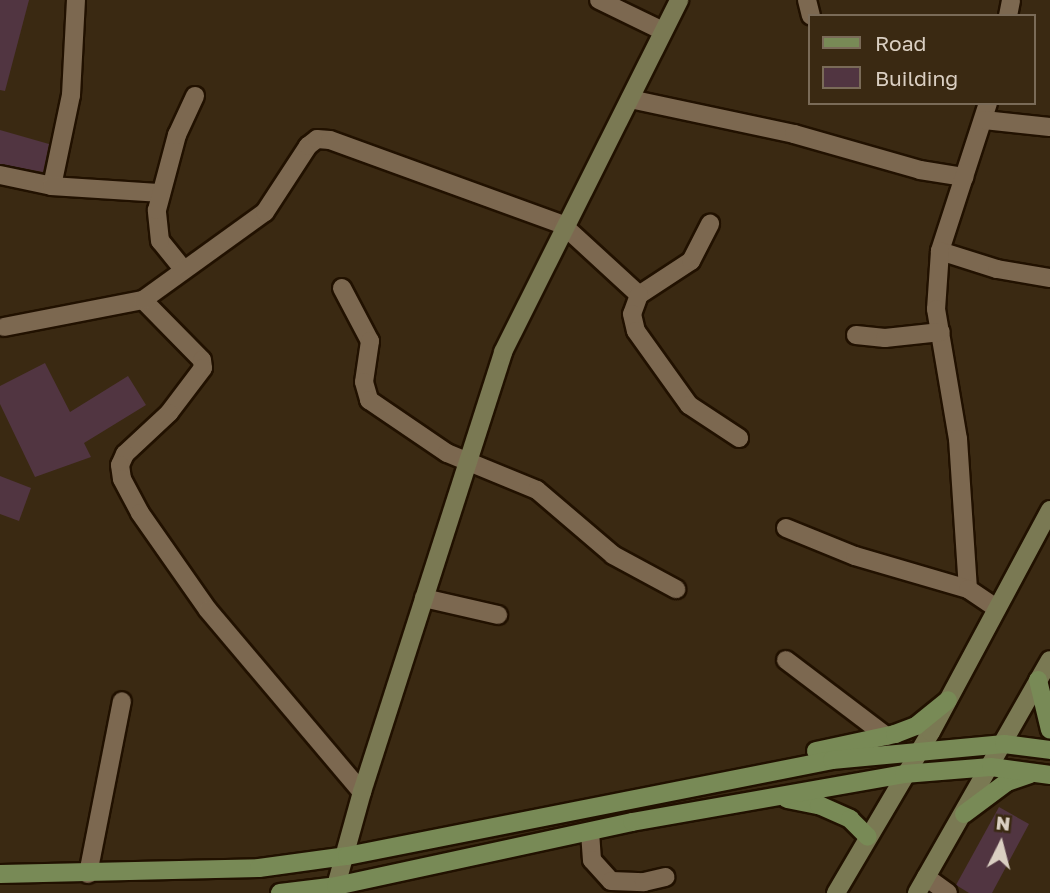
<!DOCTYPE html>
<html>
<head>
<meta charset="utf-8">
<style>
	body { margin:0 }
	#map { position:relative; width:1050px; height:893px; overflow:hidden; background:#3a2912; font-family:"Golos Text",sans-serif }
	div>[style] { position:absolute }
	[style*='--x'] { left:calc(var(--x)*1px); top:calc(var(--y)*1px); width:calc(var(--w)*1px); rotate:calc(var(--a)*1deg) }
	.building>* { inset:0; background:#513541 }
	.roads { filter:drop-shadow(2px 0 #211100) drop-shadow(-2px 0 #211100) drop-shadow(0 2px #211100) drop-shadow(0 -2px #211100) }
	.street>* { height:18px; margin:-9px; padding:0 9px; transform-origin:9px; border-radius:9px; background:#7c6850 }
	.secondary>* { height:18px; margin:-9px; padding:0 9px; transform-origin:9px; border-radius:9px; background:#7a7953 }
	.primary>* { height:18px; margin:-9px; padding:0 9px; transform-origin:9px; border-radius:9px; background:#788a56 }
	span { translate:-50% -50%; white-space:nowrap; text-align:center; line-height:1.15; -webkit-text-stroke:7px #3a2912; paint-order:stroke }
	.legend { position:absolute; left:808px; top:14px; width:228px; height:91px; box-sizing:border-box; background:#3a2912; border:2px solid #7a6b58; margin:0; padding:9px 12px; list-style:none; font-size:21px; color:#dacfc2 }
	.legend li { display:flex; align-items:center; gap:14px; height:35px }
	.legend b { width:35px; border:2px solid #7a6b58 }
	.north { position:absolute; left:966px; top:809px; width:70px; height:70px; -webkit-text-stroke:5px #3a2912; paint-order:stroke; rotate:6deg; font-size:19px; font-weight:700; line-height:28px; text-align:center; color:#dacfc2 }
	.north::after { content:''; display:block; margin:auto; width:24px; height:32px; background:#dacfc2; clip-path:polygon(50% 0,100% 100%,50% 72%,0 100%) }
</style>
</head>
<body>
<div id="map">
	<div class="building">
		<i style="clip-path:polygon(0 0,29px 0,5px 91px,0 90px)"></i>
		<i style="clip-path:polygon(0 130px,49px 144px,43px 172px,0 164px)"></i>
		<i style="clip-path:polygon(45px 363px,70px 412px,128px 376px,146px 405px,84px 443px,91px 457px,35px 477px,0 404px,0 386px)"></i>
		<i style="clip-path:polygon(0 476px,31px 488px,19px 521px,0 514px)"></i>
		<i style="clip-path:polygon(999px 807px,1029px 824px,992px 893px,969px 893px,956px 885px)"></i>
	</div>
	<div class="roads">
		<div class="street">
			<i style="--x:599;--y:0;--w:69;--a:25.8"></i>
			<i style="--x:807;--y:0;--w:16;--a:76"></i>
			<i style="--x:1008;--y:16;--w:16;--a:-79"></i>
			<i style="--x:630;--y:99;--w:168;--a:12"></i>
			<i style="--x:794;--y:134;--w:131;--a:15.9"></i>
			<i style="--x:920;--y:170;--w:45;--a:9"></i>
			<i style="--x:988;--y:103;--w:156;--a:108"></i>
			<i style="--x:940;--y:251;--w:60;--a:17.5"></i>
			<i style="--x:997;--y:269;--w:54;--a:9.6"></i>
			<i style="--x:984;--y:120;--w:66;--a:6.1"></i>
			<i style="--x:0;--y:175;--w:53;--a:11.9"></i>
			<i style="--x:52;--y:186;--w:93;--a:-78.2"></i>
			<i style="--x:71;--y:95;--w:95;--a:-87"></i>
			<i style="--x:52;--y:186;--w:109;--a:3.7"></i>
			<i style="--x:940;--y:251;--w:58;--a:93.9"></i>
			<i style="--x:936;--y:309;--w:132;--a:80.4"></i>
			<i style="--x:958;--y:439;--w:150;--a:86.2"></i>
			<i style="--x:183;--y:269;--w:36;--a:-129"></i>
			<i style="--x:160;--y:241;--w:31;--a:-96"></i>
			<i style="--x:157;--y:210;--w:78;--a:-75.1"></i>
			<i style="--x:177;--y:135;--w:43;--a:-65.2"></i>
			<i style="--x:342;--y:288;--w:60;--a:62.2"></i>
			<i style="--x:370;--y:341;--w:41;--a:98.3"></i>
			<i style="--x:364;--y:382;--w:19;--a:74"></i>
			<i style="--x:369;--y:400;--w:94;--a:34.2"></i>
			<i style="--x:447;--y:453;--w:97;--a:22.3"></i>
			<i style="--x:537;--y:490;--w:100;--a:40.5"></i>
			<i style="--x:613;--y:555;--w:72;--a:28.4"></i>
			<i style="--x:639;--y:295;--w:62;--a:-33.2"></i>
			<i style="--x:691;--y:261;--w:42;--a:-62.8"></i>
			<i style="--x:143;--y:300;--w:84;--a:45.5"></i>
			<i style="--x:202;--y:360;--w:8;--a:83"></i>
			<i style="--x:203;--y:368;--w:56;--a:127.1"></i>
			<i style="--x:169;--y:413;--w:60;--a:137"></i>
			<i style="--x:125;--y:454;--w:12;--a:114"></i>
			<i style="--x:120;--y:465;--w:14;--a:82"></i>
			<i style="--x:122;--y:479;--w:38;--a:62"></i>
			<i style="--x:140;--y:513;--w:118;--a:55"></i>
			<i style="--x:208;--y:610;--w:238;--a:49.8"></i>
			<i style="--x:4;--y:327;--w:142;--a:-11"></i>
			<i style="--x:143;--y:300;--w:150;--a:-35.8"></i>
			<i style="--x:265;--y:212;--w:79;--a:-56.9"></i>
			<i style="--x:308;--y:146;--w:11;--a:-38"></i>
			<i style="--x:317;--y:139;--w:13;--a:4"></i>
			<i style="--x:330;--y:140;--w:248;--a:20"></i>
			<i style="--x:563;--y:225;--w:103;--a:42.6"></i>
			<i style="--x:639;--y:295;--w:20;--a:110"></i>
			<i style="--x:632;--y:314;--w:17;--a:77"></i>
			<i style="--x:636;--y:331;--w:91;--a:54.4"></i>
			<i style="--x:689;--y:405;--w:60;--a:33.4"></i>
			<i style="--x:856;--y:335;--w:29;--a:6"></i>
			<i style="--x:885;--y:338;--w:56;--a:-6.1"></i>
			<i style="--x:786;--y:528;--w:74;--a:22.1"></i>
			<i style="--x:855;--y:556;--w:118;--a:16.3"></i>
			<i style="--x:968;--y:589;--w:34;--a:34"></i>
			<i style="--x:424;--y:598;--w:76;--a:12.9"></i>
			<i style="--x:786;--y:660;--w:126;--a:37.2"></i>
			<i style="--x:590;--y:832;--w:28;--a:86"></i>
			<i style="--x:592;--y:860;--w:28;--a:48"></i>
			<i style="--x:611;--y:881;--w:33;--a:2"></i>
			<i style="--x:644;--y:882;--w:22;--a:-13"></i>
			<i style="--x:88;--y:874;--w:176;--a:-78.9"></i>
			<i style="--x:926;--y:877;--w:27;--a:36"></i>
		</div>
		<div class="secondary">
			<i style="--x:334;--y:893;--w:105;--a:-74.5"></i>
			<i style="--x:362;--y:792;--w:462;--a:-72.2"></i>
			<i style="--x:503;--y:352;--w:394;--a:-63.4"></i>
			<i style="--x:836;--y:893;--w:187;--a:-59.5"></i>
			<i style="--x:931;--y:732;--w:252;--a:-61.8"></i>
			<i style="--x:917;--y:893;--w:268;--a:-60.3"></i>
		</div>
		<div class="primary">
			<i style="--x:1038;--y:680;--w:51;--a:76.5"></i>
			<i style="--x:816;--y:751;--w:81;--a:-12.1"></i>
			<i style="--x:895;--y:734;--w:22;--a:-21"></i>
			<i style="--x:916;--y:726;--w:41;--a:-39.1"></i>
			<i style="--x:787;--y:799;--w:33;--a:11"></i>
			<i style="--x:819;--y:805;--w:34;--a:24"></i>
			<i style="--x:850;--y:819;--w:25;--a:45"></i>
			<i style="--x:964;--y:814;--w:54;--a:-36.7"></i>
			<i style="--x:1007;--y:782;--w:24;--a:-19"></i>
			<i style="--x:0;--y:874;--w:259;--a:-1.3"></i>
			<i style="--x:259;--y:868;--w:89;--a:-7.8"></i>
			<i style="--x:347;--y:856;--w:494;--a:-11.2"></i>
			<i style="--x:832;--y:760;--w:173;--a:-5.3"></i>
			<i style="--x:1004;--y:744;--w:46;--a:7.4"></i>
			<i style="--x:280;--y:893;--w:56;--a:-7.1"></i>
			<i style="--x:336;--y:886;--w:303;--a:-12.2"></i>
			<i style="--x:632;--y:822;--w:276;--a:-10"></i>
			<i style="--x:904;--y:774;--w:87;--a:-4.6"></i>
			<i style="--x:991;--y:767;--w:60;--a:7.7"></i>
		</div>
	</div>
	<ul class="legend">
	<li><b style="height:9px;background:#788a56"></b>Road</li>
	<li><b style="height:19px;background:#513541"></b>Building</li>
	</ul>
	<div class="north">N</div>
</div>
</body>
</html>
